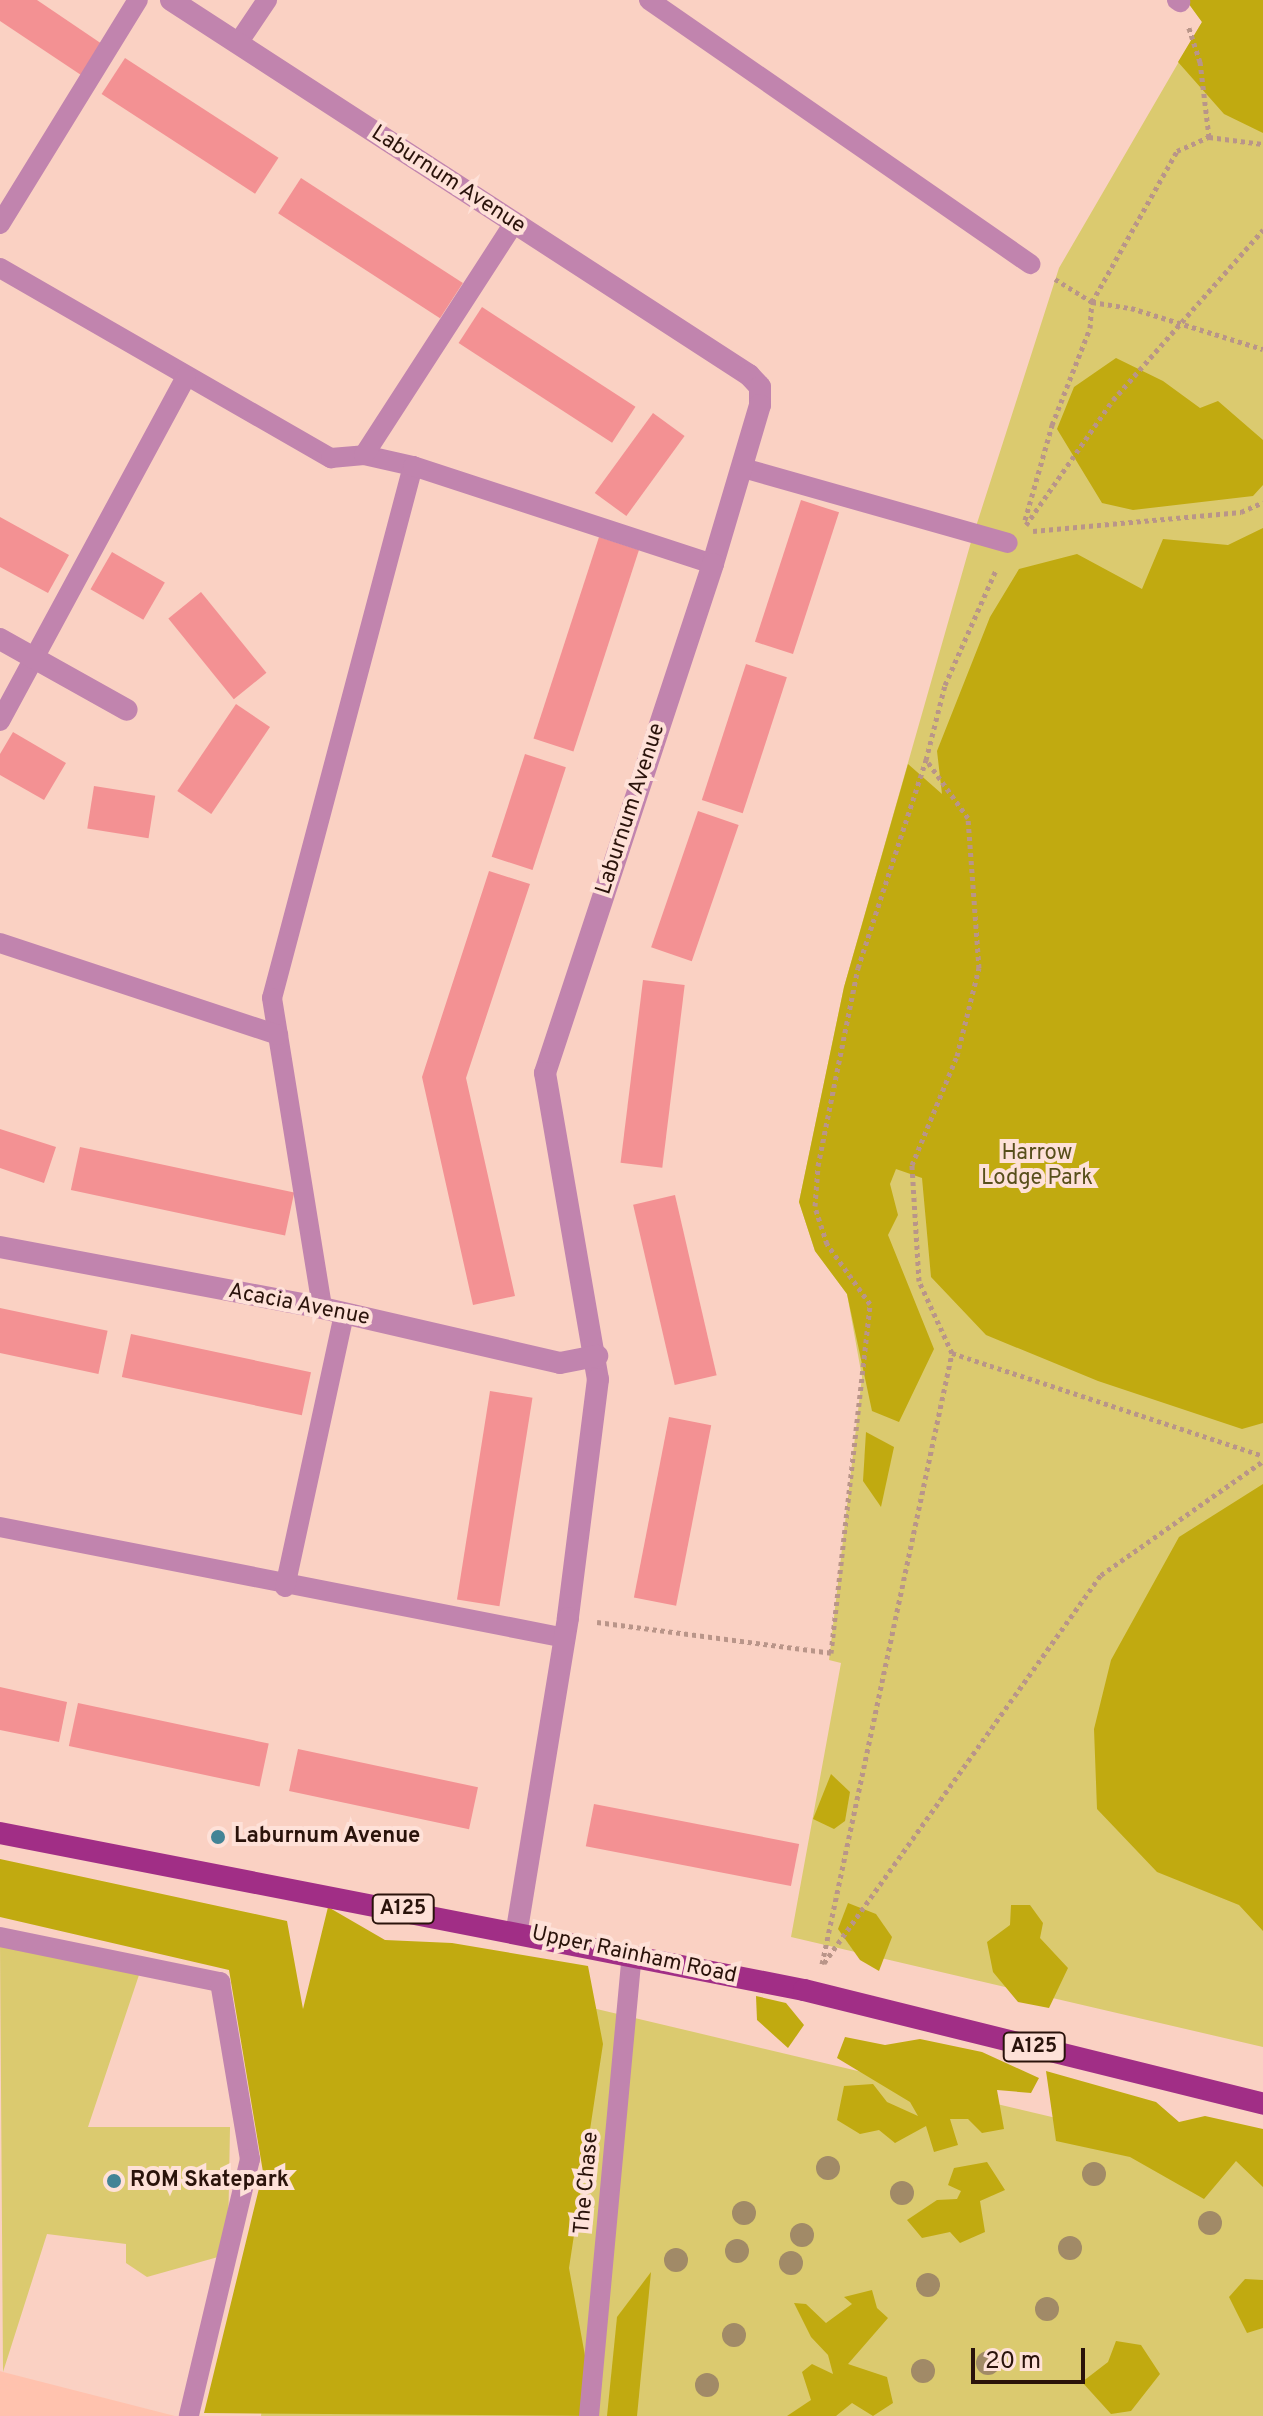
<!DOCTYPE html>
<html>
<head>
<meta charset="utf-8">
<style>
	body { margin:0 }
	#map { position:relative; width:1263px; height:2416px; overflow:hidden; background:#fad1c3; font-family:Overpass,sans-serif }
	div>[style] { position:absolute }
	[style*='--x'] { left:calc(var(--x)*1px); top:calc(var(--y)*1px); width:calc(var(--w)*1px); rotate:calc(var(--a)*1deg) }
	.built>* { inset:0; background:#ffc2ae }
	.green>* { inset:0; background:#dbca6f }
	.forest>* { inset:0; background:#c1aa10 }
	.building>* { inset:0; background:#f39193; transform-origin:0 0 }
	.path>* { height:5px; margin-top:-2.5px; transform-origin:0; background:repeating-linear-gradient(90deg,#b99589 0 4px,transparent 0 8px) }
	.service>* { height:20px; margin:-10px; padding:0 10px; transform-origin:10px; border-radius:10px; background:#c184ae }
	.minor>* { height:22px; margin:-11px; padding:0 11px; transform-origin:11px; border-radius:11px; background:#c184ae }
	.primary>* { height:22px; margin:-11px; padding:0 11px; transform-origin:11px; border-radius:11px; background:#a12e86 }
	.trees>* { width:24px; height:24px; margin:-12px; border-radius:50%; background:#a18a67 }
	.dots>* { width:22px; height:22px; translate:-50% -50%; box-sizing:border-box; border:4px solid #fee1d8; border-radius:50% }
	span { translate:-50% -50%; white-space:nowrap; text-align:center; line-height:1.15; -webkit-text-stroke:8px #fee1d8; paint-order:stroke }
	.shield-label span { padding:2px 6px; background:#fee1d8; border:2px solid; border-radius:6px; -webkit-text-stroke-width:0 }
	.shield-label { font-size:20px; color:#2a130b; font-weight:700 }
	.street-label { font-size:22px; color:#2a130b }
	.park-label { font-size:22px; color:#584f1b }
	.poi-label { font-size:22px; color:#2a130b; font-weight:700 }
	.left { translate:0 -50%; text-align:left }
	.scale { position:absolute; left:971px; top:2348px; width:114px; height:36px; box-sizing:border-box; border:4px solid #2a130b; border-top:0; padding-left:10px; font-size:24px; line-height:28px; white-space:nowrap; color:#2a130b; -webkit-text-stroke:6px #fee1d8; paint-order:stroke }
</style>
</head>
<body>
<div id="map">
	<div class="built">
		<i style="clip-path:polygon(0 2371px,3px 2372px,175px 2416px,0 2416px)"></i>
	</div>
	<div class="green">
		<i style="clip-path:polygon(1186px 0,1263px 0,1263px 2047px,791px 1937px,841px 1663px,829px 1660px,862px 1377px,847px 1294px,815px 1251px,799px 1202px,844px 987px,971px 542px,1059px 268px,1202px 22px)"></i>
		<i style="clip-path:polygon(0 1942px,141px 1969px,88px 2127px,230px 2127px,228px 2239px,218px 2257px,147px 2277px,126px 2263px,126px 2244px,47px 2234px,3px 2372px)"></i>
		<i style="clip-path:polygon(327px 1945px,1263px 2167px,1263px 2416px,261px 2416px)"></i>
	</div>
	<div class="forest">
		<i style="clip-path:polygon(1186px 0,1263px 0,1263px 133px,1224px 114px,1178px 62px,1202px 22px)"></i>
		<i style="clip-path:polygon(1116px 358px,1163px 381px,1200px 408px,1218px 401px,1263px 440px,1263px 485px,1253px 496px,1133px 510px,1102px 503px,1057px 429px,1074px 387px)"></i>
		<i style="clip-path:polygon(1263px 528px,1263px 1423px,1242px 1429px,1098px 1381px,986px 1335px,931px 1277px,922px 1178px,896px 1169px,890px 1184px,898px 1215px,888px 1235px,934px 1349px,899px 1422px,872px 1411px,847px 1294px,815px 1251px,799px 1202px,844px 987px,908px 764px,942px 794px,937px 751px,990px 617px,1019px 569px,1077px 554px,1142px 589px,1163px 539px,1228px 545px)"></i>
		<i style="clip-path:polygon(866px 1432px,894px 1447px,881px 1507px,863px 1481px)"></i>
		<i style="clip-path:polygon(1263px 1484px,1263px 1931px,1239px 1905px,1157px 1872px,1097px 1809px,1094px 1729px,1111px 1660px,1179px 1537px)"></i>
		<i style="clip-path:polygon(831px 1774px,850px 1792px,845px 1821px,834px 1829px,813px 1819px)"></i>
		<i style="clip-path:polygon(0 1859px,287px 1921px,303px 2009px,328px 1907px,385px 1940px,452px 1943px,588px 1966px,603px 2044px,569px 2268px,596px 2416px,204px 2413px,263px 2172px,229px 1970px,0 1917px)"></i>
		<i style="clip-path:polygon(848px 1903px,876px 1914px,892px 1937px,879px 1971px,860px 1960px,838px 1929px)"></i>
		<i style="clip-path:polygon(1011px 1905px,1030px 1905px,1043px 1923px,1040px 1938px,1068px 1968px,1049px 2008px,1018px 2002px,993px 1972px,987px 1942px,1010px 1925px)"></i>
		<i style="clip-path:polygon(756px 1996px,786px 2003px,804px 2025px,788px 2048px,757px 2020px)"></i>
		<i style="clip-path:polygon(845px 2037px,885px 2045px,920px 2039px,982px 2052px,1039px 2078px,1031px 2093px,997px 2090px,1004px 2129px,982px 2133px,968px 2119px,950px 2119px,958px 2145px,934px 2152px,926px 2126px,895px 2143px,879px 2130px,860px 2134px,837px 2120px,844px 2086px,873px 2084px,887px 2102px,918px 2116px,910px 2102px,837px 2058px)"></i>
		<i style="clip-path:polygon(1046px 2071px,1156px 2102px,1179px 2122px,1205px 2116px,1263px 2129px,1263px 2187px,1236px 2161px,1204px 2199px,1130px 2157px,1056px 2141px)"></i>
		<i style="clip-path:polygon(987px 2162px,1005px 2190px,980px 2201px,985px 2232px,960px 2243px,950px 2232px,922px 2238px,907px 2220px,937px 2200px,957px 2199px,961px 2191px,948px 2185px,954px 2168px)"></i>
		<i style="clip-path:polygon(651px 2272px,637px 2416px,607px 2416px,617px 2317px)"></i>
		<i style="clip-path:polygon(1245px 2279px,1263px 2280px,1263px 2328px,1247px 2333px,1229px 2297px)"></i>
		<i style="clip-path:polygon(872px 2290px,877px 2308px,888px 2318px,848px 2364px,887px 2377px,893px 2403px,873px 2416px,852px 2403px,836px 2416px,787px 2416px,811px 2400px,802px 2372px,812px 2364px,833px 2374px,828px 2355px,811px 2337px,794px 2303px,806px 2304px,826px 2323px,852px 2304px,844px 2297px)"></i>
		<i style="clip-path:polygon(1116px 2341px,1141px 2345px,1160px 2374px,1131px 2411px,1111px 2414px,1082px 2382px,1108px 2362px)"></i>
	</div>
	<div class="building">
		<i style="clip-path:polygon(0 0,37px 0,102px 44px,81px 75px,0 21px)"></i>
		<i style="left:125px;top:58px;width:183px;height:43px;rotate:33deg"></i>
		<i style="left:301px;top:178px;width:193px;height:42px;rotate:33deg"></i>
		<i style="left:482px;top:307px;width:183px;height:43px;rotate:33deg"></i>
		<i style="left:653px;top:413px;width:39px;height:99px;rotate:36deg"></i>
		<i style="left:801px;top:500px;width:40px;height:149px;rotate:18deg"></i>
		<i style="clip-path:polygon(0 517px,69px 555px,48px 593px,0 567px)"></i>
		<i style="left:599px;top:537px;width:42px;height:212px;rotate:18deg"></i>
		<i style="left:112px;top:552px;width:61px;height:43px;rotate:30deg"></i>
		<i style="left:201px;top:592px;width:104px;height:42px;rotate:51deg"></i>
		<i style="left:746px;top:664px;width:43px;height:143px;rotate:18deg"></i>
		<i style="left:236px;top:704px;width:41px;height:105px;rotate:34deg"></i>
		<i style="clip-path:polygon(13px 732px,66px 763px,44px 800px,0 775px,0 754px)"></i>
		<i style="left:525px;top:754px;width:43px;height:108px;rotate:18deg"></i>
		<i style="left:94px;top:786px;width:62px;height:43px;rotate:9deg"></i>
		<i style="left:698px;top:811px;width:43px;height:144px;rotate:19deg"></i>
		<i style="clip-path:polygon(489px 871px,530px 884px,466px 1078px,515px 1296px,473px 1305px,422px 1077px)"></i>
		<i style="left:643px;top:980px;width:42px;height:184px;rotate:7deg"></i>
		<i style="clip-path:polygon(0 1129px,56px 1147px,44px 1183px,0 1168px)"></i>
		<i style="left:80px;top:1147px;width:219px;height:44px;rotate:12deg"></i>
		<i style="left:675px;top:1195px;width:185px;height:43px;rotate:77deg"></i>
		<i style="left:0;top:1308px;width:110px;height:44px;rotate:12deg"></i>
		<i style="left:131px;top:1334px;width:184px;height:44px;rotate:12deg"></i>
		<i style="left:490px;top:1391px;width:43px;height:211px;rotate:9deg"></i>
		<i style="left:669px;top:1417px;width:43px;height:184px;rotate:11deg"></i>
		<i style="clip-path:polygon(0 1687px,67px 1702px,59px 1742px,0 1730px)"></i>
		<i style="left:78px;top:1703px;width:195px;height:44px;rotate:12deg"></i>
		<i style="left:298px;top:1749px;width:184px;height:43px;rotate:12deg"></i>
		<i style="left:594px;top:1804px;width:209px;height:43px;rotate:11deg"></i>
	</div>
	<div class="path">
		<i style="--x:1209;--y:137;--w:54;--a:7.4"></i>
		<i style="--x:1055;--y:279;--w:44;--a:31.9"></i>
		<i style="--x:1092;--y:302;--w:39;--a:9"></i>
		<i style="--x:1131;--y:308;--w:138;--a:17.3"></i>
		<i style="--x:1025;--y:520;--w:99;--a:-74.1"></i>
		<i style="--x:1052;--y:425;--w:104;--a:-68.6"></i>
		<i style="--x:1090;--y:328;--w:26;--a:-86"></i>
		<i style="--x:1092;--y:302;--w:173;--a:-60.6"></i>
		<i style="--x:1177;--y:151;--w:35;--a:-24"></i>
		<i style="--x:1209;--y:137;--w:76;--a:-96.8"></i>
		<i style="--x:1200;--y:62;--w:38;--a:-108"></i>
		<i style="--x:1026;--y:525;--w:152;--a:-55.2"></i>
		<i style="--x:1113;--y:400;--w:227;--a:-48.6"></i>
		<i style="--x:1033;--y:531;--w:209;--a:-5.2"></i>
		<i style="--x:1241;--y:512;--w:24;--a:-24"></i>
		<i style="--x:952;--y:1353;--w:328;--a:18.3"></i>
		<i style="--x:597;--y:1622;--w:236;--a:7.5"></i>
		<i style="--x:831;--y:1653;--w:351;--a:-83.6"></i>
		<i style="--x:870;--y:1304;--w:74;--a:-125.6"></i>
		<i style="--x:827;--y:1244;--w:40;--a:-108"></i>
		<i style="--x:815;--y:1206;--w:40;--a:-85.7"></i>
		<i style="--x:818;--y:1166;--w:202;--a:-78.6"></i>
		<i style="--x:858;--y:968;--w:219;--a:-71.9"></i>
		<i style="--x:926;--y:760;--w:77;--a:-75.8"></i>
		<i style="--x:945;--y:685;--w:126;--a:-66.1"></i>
		<i style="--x:824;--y:1963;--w:477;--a:-54.5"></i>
		<i style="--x:1101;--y:1575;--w:198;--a:-35.1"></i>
		<i style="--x:822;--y:1964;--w:625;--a:-77.99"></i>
		<i style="--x:952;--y:1353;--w:79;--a:-114.6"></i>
		<i style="--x:919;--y:1281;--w:116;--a:-93.5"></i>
		<i style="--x:912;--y:1165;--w:118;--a:-67.6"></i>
		<i style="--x:957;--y:1056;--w:91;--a:-76"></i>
		<i style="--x:979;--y:968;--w:150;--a:-94.2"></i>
		<i style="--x:968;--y:818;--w:70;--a:-125.7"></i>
	</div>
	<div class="service">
		<i style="--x:649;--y:0;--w:464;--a:34.7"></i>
		<i style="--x:1177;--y:0;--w:4;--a:34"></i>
		<i style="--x:238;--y:43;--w:52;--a:-56"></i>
		<i style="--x:0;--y:224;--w:263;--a:-58.4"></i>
		<i style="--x:0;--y:268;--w:382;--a:29.9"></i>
		<i style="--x:331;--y:458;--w:33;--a:-5"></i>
		<i style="--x:364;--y:455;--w:50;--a:12.7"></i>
		<i style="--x:413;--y:466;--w:550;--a:104.84"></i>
		<i style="--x:272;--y:998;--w:314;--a:80.8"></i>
		<i style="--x:364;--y:455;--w:276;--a:-57.1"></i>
		<i style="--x:413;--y:466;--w:316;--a:18.1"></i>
		<i style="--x:743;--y:468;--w:275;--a:15.8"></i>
		<i style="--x:0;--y:721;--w:391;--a:-61.6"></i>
		<i style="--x:0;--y:943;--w:293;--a:18.3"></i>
		<i style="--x:0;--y:1527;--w:576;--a:11.11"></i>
		<i style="--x:285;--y:1587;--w:280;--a:-77.8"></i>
		<i style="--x:0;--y:1937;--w:225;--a:11.6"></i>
		<i style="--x:220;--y:1982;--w:180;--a:80.4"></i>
		<i style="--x:250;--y:2159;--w:264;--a:103.4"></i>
		<i style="--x:589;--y:2416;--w:463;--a:-84.7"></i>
	</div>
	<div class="minor">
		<i style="--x:171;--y:0;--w:689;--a:32.98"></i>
		<i style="--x:749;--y:375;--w:16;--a:47"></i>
		<i style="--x:760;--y:387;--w:18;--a:90"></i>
		<i style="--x:760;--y:405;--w:166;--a:106.5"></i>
		<i style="--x:713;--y:564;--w:536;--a:108.27"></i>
		<i style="--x:545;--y:1073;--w:311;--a:80.2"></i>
		<i style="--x:598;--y:1379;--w:241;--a:97.2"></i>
		<i style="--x:568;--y:1618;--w:316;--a:99.3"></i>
		<i style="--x:0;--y:639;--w:145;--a:29.2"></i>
		<i style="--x:0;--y:1247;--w:328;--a:10.7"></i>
		<i style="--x:322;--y:1308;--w:244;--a:13"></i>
		<i style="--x:560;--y:1363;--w:38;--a:-11"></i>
	</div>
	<div class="primary">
		<i style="--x:0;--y:1833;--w:819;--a:11.05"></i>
		<i style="--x:804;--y:1990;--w:473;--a:13.9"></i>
	</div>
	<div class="trees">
		<i style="left:828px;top:2168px"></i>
		<i style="left:1094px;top:2174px"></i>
		<i style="left:902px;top:2193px"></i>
		<i style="left:744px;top:2213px"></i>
		<i style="left:1210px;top:2223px"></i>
		<i style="left:802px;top:2235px"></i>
		<i style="left:1070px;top:2248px"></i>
		<i style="left:737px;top:2251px"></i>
		<i style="left:676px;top:2260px"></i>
		<i style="left:791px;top:2263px"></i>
		<i style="left:928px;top:2285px"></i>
		<i style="left:1047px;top:2309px"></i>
		<i style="left:734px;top:2335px"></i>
		<i style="left:988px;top:2363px"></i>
		<i style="left:923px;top:2371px"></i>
		<i style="left:707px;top:2385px"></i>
	</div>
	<div class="dots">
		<i style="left:218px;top:1837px;background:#438496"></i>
		<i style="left:114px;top:2181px;background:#438496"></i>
	</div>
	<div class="shield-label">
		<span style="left:403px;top:1909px">A125</span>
		<span style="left:1034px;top:2047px">A125</span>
	</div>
	<div class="street-label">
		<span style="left:448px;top:180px;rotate:33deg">Laburnum Avenue</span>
		<span style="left:631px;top:809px;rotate:-72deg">Laburnum Avenue</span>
		<span style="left:299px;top:1305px;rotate:11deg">Acacia Avenue</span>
		<span style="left:634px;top:1955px;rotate:12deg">Upper Rainham Road</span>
		<span style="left:587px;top:2183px;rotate:-85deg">The Chase</span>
	</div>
	<div class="park-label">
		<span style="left:1037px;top:1166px">Harrow<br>Lodge Park</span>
	</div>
	<div class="poi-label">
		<span class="left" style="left:234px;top:1837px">Laburnum Avenue</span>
		<span class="left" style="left:130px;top:2181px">ROM Skatepark</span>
	</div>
	<div class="scale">20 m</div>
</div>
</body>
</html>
